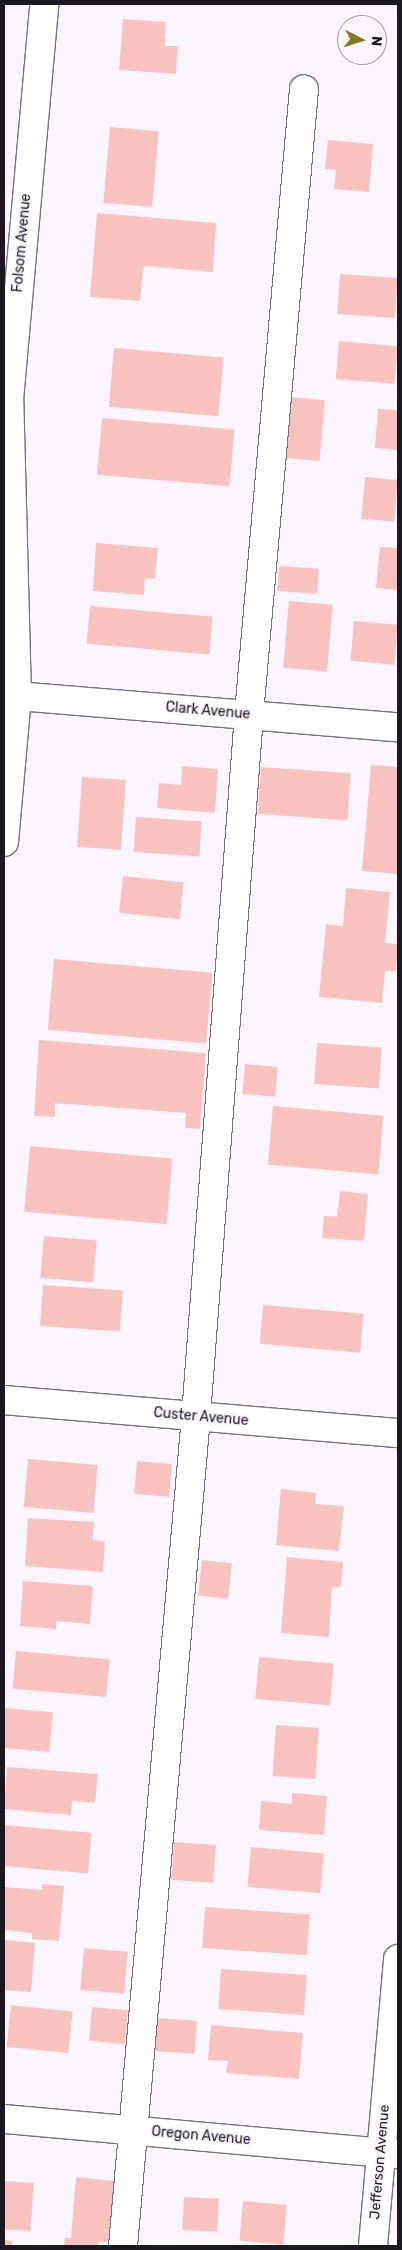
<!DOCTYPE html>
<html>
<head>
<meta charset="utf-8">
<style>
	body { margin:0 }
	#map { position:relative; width:402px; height:2250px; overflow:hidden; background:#faf5fe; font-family:Rubik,sans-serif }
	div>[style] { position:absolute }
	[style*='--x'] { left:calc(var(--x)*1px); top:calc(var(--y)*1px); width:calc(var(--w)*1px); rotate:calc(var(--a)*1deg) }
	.building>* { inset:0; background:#f8c3be; transform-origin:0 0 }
	.roads { filter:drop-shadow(1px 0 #78707e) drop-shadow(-1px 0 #78707e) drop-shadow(0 1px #78707e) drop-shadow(0 -1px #78707e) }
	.minor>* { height:28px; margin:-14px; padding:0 14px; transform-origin:14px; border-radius:14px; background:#fff }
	span { translate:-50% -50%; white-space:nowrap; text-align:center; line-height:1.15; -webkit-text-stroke:5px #faf5fe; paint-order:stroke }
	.street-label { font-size:14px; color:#1b181e }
	.frame { position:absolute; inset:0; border:5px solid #1b181e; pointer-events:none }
	.north { position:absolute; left:337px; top:15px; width:50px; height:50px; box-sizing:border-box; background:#faf5fe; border:1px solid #a19da4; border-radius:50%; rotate:95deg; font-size:14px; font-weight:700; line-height:20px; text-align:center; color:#1b181e }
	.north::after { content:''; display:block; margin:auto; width:18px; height:22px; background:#8b791e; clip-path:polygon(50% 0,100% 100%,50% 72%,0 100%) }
</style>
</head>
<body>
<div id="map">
	<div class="building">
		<i style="clip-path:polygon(123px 19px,166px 22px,165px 46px,178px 46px,176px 74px,119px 70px)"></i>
		<i style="left:110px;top:127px;width:49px;height:76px;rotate:5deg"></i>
		<i style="clip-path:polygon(328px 140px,373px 144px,369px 192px,334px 189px,336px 170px,325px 169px)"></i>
		<i style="clip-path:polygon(97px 213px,216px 223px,213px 272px,144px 266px,140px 301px,90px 297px)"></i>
		<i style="left:340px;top:274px;width:58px;height:40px;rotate:4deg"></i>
		<i style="left:339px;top:341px;width:59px;height:38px;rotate:5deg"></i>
		<i style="left:114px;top:348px;width:110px;height:59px;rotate:5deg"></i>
		<i style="left:289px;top:397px;width:36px;height:61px;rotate:5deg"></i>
		<i style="clip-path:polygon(378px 409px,398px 410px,398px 450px,375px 448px)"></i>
		<i style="left:102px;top:418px;width:133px;height:57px;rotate:5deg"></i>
		<i style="left:365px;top:477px;width:33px;height:42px;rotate:5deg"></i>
		<i style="clip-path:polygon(96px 543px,158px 548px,155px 579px,145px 578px,144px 595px,93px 591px)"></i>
		<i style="clip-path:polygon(380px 547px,398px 548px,398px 590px,376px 588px)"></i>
		<i style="left:279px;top:566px;width:40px;height:25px;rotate:4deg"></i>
		<i style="left:289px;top:601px;width:44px;height:67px;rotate:5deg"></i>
		<i style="left:90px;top:606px;width:123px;height:38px;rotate:5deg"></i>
		<i style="left:354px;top:621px;width:44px;height:40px;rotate:5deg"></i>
		<i style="clip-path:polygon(371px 765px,398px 767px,398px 874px,362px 871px)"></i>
		<i style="clip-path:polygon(182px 766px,218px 769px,215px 813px,157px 808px,159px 783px,181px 785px)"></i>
		<i style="left:261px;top:767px;width:90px;height:47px;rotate:4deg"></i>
		<i style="left:82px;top:777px;width:44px;height:70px;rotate:4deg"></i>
		<i style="left:136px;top:817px;width:66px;height:35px;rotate:4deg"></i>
		<i style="left:123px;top:876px;width:61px;height:37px;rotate:6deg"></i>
		<i style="clip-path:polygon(346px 888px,390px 892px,385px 943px,398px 944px,398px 949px,396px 971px,385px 971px,382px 1003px,319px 997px,326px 924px,343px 926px)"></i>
		<i style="left:54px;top:959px;width:159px;height:71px;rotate:5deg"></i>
		<i style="clip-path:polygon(39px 1040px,206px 1053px,200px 1129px,185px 1128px,186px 1113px,55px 1103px,55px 1117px,34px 1116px)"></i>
		<i style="left:317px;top:1043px;width:65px;height:41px;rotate:4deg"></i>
		<i style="left:245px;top:1064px;width:33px;height:30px;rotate:5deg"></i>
		<i style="left:273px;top:1106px;width:111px;height:59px;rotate:5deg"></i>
		<i style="left:30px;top:1146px;width:143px;height:66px;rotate:5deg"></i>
		<i style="clip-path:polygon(340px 1191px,368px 1194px,364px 1241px,322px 1238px,324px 1216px,337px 1217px)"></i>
		<i style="left:44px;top:1236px;width:53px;height:42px;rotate:5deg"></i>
		<i style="left:43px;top:1285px;width:80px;height:41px;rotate:4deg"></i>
		<i style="left:263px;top:1305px;width:101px;height:39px;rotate:5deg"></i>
		<i style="left:28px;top:1459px;width:70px;height:48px;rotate:5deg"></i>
		<i style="left:137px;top:1461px;width:35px;height:33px;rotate:5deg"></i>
		<i style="clip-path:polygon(281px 1489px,316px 1493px,315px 1504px,344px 1506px,339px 1551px,276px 1545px)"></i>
		<i style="clip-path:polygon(28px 1518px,94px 1522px,93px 1540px,105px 1541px,103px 1572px,25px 1566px)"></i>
		<i style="clip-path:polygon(287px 1557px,343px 1562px,341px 1587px,332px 1587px,329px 1637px,281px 1633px)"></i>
		<i style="left:202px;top:1560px;width:30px;height:36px;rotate:6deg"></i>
		<i style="clip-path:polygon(23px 1581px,93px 1586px,90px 1624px,56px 1621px,56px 1629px,20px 1626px)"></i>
		<i style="left:16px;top:1651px;width:94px;height:38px;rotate:5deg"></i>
		<i style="left:259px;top:1657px;width:75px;height:42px;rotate:5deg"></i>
		<i style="left:4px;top:1708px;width:49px;height:40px;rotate:5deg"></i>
		<i style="left:276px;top:1725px;width:43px;height:51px;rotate:4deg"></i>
		<i style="clip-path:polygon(7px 1767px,98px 1774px,95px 1803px,72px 1801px,71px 1815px,4px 1809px)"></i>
		<i style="clip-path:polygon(292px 1793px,327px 1796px,324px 1835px,259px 1830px,261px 1801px,292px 1804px)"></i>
		<i style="left:4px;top:1825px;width:88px;height:41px;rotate:5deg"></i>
		<i style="left:174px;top:1842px;width:42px;height:38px;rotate:4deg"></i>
		<i style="left:251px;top:1847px;width:73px;height:40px;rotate:5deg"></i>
		<i style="clip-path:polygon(42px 1884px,64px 1886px,59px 1941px,32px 1939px,32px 1933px,4px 1930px,4px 1887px,42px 1890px)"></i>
		<i style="left:205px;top:1907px;width:105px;height:41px;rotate:4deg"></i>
		<i style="clip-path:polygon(4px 1940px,35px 1943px,31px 1992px,4px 1990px)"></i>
		<i style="left:84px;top:1948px;width:44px;height:42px;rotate:5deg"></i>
		<i style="left:221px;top:1969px;width:86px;height:40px;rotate:4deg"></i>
		<i style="left:11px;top:2005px;width:62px;height:42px;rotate:6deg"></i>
		<i style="left:92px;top:2007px;width:36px;height:34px;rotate:5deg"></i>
		<i style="left:157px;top:2018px;width:40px;height:33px;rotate:4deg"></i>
		<i style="clip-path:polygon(211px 2025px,303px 2033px,299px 2079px,226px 2073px,228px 2061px,208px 2060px)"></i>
		<i style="clip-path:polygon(76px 2177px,114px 2181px,110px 2242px,99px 2242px,98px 2246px,64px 2246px,65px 2238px,71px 2238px)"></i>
		<i style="left:4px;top:2181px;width:30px;height:48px;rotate:4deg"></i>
		<i style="left:184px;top:2197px;width:35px;height:33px;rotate:3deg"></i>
		<i style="left:243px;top:2201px;width:44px;height:40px;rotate:5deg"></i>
		<i style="clip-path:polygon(4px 2240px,12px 2241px,12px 2246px,4px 2246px)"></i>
	</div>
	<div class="roads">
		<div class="minor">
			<i style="--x:17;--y:696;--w:382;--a:4.7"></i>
			<i style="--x:4;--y:842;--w:147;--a:-84.9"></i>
			<i style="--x:17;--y:696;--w:296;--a:-91.5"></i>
			<i style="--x:9;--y:400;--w:398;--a:-84.9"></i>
			<i style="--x:4;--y:1400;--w:395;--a:4.8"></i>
			<i style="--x:4;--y:2119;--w:396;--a:5.1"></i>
			<i style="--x:123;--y:2246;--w:833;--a:-84.97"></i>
			<i style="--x:196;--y:1416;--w:704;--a:-85.68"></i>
			<i style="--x:249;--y:714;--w:627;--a:-84.97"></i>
			<i style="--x:373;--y:2246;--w:288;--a:-85"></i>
		</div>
	</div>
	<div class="street-label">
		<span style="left:22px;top:243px;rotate:-85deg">Folsom Avenue</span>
		<span style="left:208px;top:711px;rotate:5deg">Clark Avenue</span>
		<span style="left:201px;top:1417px;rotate:5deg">Custer Avenue</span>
		<span style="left:201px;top:2136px;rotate:5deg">Oregon Avenue</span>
		<span style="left:380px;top:2162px;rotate:-85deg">Jefferson Avenue</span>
	</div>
	<div class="frame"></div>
	<div class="north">N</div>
</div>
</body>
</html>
